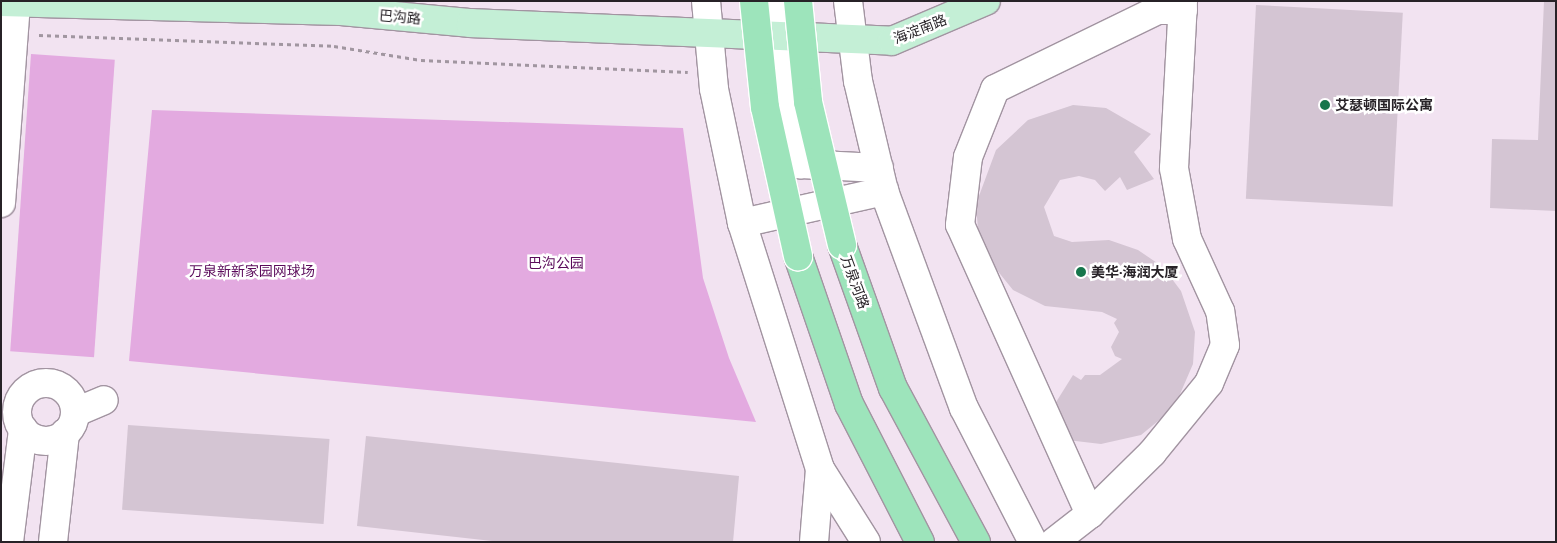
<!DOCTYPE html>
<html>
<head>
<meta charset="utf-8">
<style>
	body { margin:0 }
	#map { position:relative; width:1557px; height:543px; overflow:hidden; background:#f2e3f1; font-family:"PT Sans","Noto Sans SC",sans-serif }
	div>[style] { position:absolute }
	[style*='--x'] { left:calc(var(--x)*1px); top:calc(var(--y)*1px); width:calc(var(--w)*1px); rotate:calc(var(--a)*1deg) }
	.green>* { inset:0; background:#e3aae0; transform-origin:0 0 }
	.building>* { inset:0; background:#d4c5d3; transform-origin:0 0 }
	.path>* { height:3px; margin-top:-1.5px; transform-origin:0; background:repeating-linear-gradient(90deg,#a196a0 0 4px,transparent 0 8px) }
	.roads { filter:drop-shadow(1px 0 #a294a1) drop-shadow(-1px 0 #a294a1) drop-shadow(0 1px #a294a1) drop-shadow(0 -1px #a294a1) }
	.minor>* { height:28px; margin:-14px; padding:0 14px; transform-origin:14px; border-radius:14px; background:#fff }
	.minor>.ring { margin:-14px; padding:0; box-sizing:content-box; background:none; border:28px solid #fff; border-radius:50% }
	.major>* { height:28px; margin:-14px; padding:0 14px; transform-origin:14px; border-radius:14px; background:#c4efd6 }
	.highway>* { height:28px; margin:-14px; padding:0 14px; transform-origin:14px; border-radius:14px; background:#9de4bb }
	.bridges { filter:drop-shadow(1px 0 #fff) drop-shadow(-1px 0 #fff) drop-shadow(0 1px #fff) drop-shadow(0 -1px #fff) }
	.highway-bridge>* { height:28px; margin:-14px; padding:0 14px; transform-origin:14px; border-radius:14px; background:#9de4bb }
	.dots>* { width:14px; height:14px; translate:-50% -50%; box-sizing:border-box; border:2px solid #fff; border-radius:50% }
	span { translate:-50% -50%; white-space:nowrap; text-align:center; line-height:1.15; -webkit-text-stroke:5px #fff; paint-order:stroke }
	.street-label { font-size:14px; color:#272227 }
	.poi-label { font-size:14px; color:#272227; font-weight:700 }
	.left { translate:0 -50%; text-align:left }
	.park-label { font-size:14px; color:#5b0b5b }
	.frame { position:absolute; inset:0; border:2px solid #272227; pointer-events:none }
</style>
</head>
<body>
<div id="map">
	<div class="green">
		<i style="left:31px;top:54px;width:84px;height:298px;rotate:4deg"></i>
		<i style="clip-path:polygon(152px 110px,683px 128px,703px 278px,729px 358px,756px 422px,129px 361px)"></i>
	</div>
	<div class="building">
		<i style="clip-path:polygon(1544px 1px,1556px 1px,1556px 211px,1490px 208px,1492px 139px,1538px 140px)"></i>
		<i style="left:1256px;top:5px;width:147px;height:194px;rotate:3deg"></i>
		<i style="clip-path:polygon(1073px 105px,1106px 108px,1151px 134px,1134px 152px,1154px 179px,1127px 190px,1120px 177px,1105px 191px,1095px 180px,1079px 176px,1060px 180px,1044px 207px,1054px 236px,1072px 242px,1109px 240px,1138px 250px,1163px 267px,1181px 291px,1195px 332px,1193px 364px,1174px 408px,1141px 435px,1101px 444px,1067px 440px,1048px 415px,1073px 375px,1081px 380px,1085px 375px,1100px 375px,1122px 359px,1115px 356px,1111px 347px,1119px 332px,1114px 323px,1117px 319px,1102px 312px,1045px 306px,1013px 290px,988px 259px,978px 230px,976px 204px,996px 150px,1028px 120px)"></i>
		<i style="left:128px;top:425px;width:202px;height:85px;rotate:4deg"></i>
		<i style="clip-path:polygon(366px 436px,739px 476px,733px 542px,501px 542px,357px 526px)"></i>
	</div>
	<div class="path">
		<i style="--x:39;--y:35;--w:295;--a:2.1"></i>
		<i style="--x:334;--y:46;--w:88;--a:9.1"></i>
		<i style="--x:421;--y:60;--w:267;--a:2.6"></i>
	</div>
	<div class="roads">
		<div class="minor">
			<i style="--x:706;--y:1;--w:88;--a:84.8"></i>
			<i style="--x:714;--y:89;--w:137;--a:78.2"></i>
			<i style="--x:742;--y:223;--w:258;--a:72.4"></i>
			<i style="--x:820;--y:469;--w:86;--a:57.8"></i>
			<i style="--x:772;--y:1;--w:101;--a:82"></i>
			<i style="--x:786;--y:101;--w:65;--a:77.5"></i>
			<i style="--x:800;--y:164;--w:79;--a:2.9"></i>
			<i style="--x:848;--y:1;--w:81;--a:82.9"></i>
			<i style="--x:858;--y:81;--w:113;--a:76.7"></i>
			<i style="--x:884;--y:191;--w:231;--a:69.8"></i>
			<i style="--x:964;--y:408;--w:151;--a:62.8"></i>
			<i style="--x:1;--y:203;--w:202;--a:-85.7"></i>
			<i style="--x:742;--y:223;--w:146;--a:-12.7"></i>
			<i class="ring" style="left:17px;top:383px;width:30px;height:30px"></i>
			<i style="--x:76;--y:412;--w:30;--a:-23"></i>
			<i style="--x:1090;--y:514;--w:317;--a:-114.2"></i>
			<i style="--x:960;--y:225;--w:68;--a:-83.3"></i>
			<i style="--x:968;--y:157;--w:73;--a:-68.3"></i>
			<i style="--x:995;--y:89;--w:181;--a:-25.9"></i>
			<i style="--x:1158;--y:10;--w:25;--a:0"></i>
			<i style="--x:9;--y:542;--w:114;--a:-82.9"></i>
			<i style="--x:53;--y:542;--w:110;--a:-83.7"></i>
			<i style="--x:814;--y:542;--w:73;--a:-85.3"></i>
			<i style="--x:1054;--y:542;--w:46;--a:-37.9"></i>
			<i style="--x:1090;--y:514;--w:87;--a:-44.5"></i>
			<i style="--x:1152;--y:453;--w:90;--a:-50.8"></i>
			<i style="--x:1209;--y:383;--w:41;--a:-67.2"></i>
			<i style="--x:1225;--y:345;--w:34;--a:-98"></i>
			<i style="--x:1220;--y:311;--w:79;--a:-114.6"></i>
			<i style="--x:1187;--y:239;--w:72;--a:-100.4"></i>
			<i style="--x:1174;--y:168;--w:167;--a:-86.9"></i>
		</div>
		<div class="major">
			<i style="--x:1;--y:2;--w:340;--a:1.5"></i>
			<i style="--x:341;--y:11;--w:131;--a:5.3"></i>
			<i style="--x:471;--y:23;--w:421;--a:2.4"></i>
			<i style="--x:892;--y:41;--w:102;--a:-23.1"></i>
		</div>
		<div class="highway">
			<i style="--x:842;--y:245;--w:152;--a:70.4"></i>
			<i style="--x:893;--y:388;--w:175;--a:61.7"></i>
			<i style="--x:798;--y:256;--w:157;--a:71"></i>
			<i style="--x:849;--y:404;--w:155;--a:62.8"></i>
		</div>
	</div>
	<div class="bridges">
		<div class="highway-bridge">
			<i style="--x:754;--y:1;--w:107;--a:84.1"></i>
			<i style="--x:765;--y:107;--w:153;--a:77.5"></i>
			<i style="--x:798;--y:1;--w:101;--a:84.3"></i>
			<i style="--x:808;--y:102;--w:147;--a:76.6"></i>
		</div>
	</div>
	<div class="dots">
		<i style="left:1325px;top:105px;background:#17764c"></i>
		<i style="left:1081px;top:272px;background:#17764c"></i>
	</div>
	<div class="street-label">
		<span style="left:400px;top:17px;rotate:5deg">巴沟路</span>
		<span style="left:920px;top:29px;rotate:-21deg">海淀南路</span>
		<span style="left:855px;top:282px;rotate:70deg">万泉河路</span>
	</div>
	<div class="poi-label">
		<span class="left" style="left:1335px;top:105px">艾瑟顿国际公寓</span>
		<span class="left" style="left:1091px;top:272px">美华·海润大厦</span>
	</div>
	<div class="park-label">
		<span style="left:556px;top:263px">巴沟公园</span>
		<span style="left:252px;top:271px">万泉新新家园网球场</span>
	</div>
	<div class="frame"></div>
</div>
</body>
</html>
